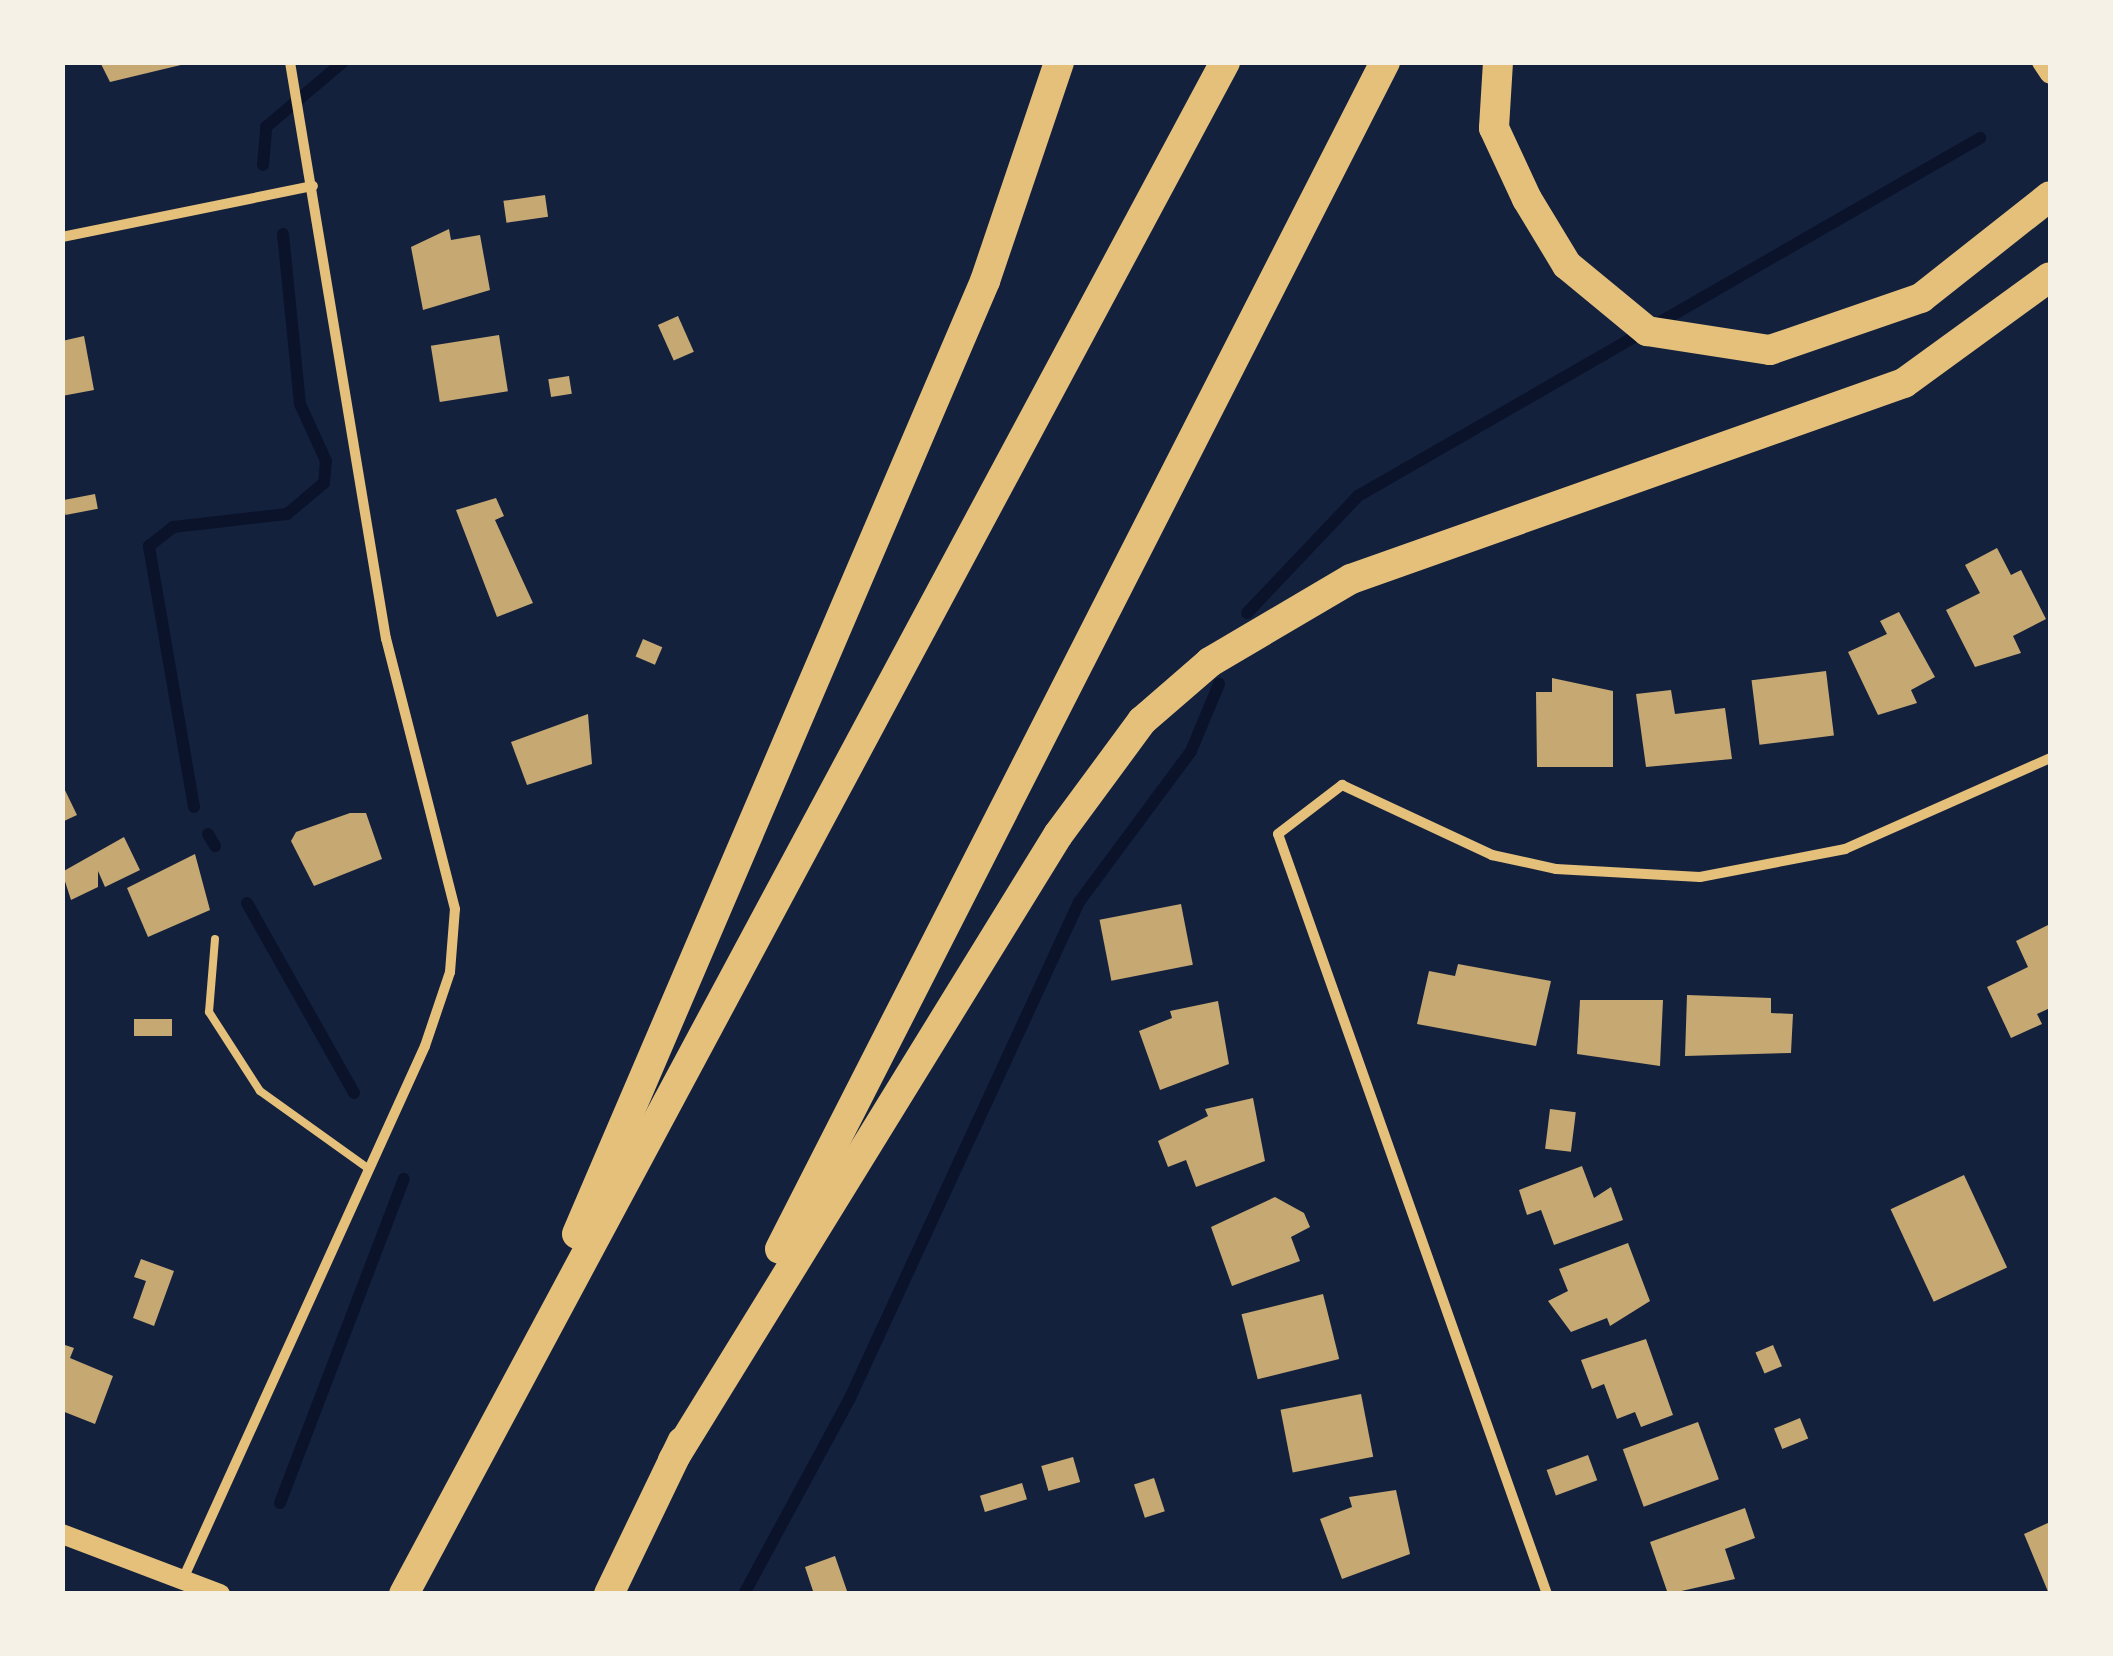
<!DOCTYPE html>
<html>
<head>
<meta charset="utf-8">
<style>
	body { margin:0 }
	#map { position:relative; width:2113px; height:1656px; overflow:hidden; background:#14213d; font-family:"Source Sans 3",sans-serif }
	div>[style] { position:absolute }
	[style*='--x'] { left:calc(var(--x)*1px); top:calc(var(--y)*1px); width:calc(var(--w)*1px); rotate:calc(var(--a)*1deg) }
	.stream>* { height:12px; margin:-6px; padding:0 6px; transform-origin:6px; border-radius:6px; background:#0b132b }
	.building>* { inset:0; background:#c6a872; transform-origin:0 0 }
	.service>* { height:8px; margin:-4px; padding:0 4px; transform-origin:4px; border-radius:4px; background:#e5c07b }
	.minor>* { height:10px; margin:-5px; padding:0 5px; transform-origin:5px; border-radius:5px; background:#e5c07b }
	.secondary>* { height:20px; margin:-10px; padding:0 10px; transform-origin:10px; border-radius:10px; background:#e5c07b }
	.motorway>* { height:30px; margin:-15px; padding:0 15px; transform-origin:15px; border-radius:15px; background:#e5c07b }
	span { translate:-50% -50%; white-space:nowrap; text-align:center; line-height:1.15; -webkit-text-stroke:8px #f6f1e7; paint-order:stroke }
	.frame { position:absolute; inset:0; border:65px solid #f6f1e7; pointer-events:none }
</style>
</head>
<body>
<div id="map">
	<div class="stream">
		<i style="--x:263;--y:165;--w:38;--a:-85"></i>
		<i style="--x:266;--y:127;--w:101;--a:-40.2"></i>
		<i style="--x:1247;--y:613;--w:161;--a:-46.5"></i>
		<i style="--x:1358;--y:496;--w:718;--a:-29.92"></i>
		<i style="--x:194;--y:807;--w:265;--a:-99.8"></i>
		<i style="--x:149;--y:546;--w:31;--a:-38"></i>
		<i style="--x:173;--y:527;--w:115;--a:-6.5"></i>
		<i style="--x:287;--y:514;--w:48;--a:-40"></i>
		<i style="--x:324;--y:483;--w:22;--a:-85"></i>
		<i style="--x:326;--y:461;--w:63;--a:-114.5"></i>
		<i style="--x:300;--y:404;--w:171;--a:-95.7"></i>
		<i style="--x:208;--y:834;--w:14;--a:60"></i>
		<i style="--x:247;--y:903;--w:218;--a:60.6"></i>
		<i style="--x:280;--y:1503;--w:347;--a:-69.1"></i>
		<i style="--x:744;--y:1594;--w:223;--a:-61.6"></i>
		<i style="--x:850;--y:1398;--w:546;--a:-65.22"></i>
		<i style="--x:1079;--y:902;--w:188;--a:-53.4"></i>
		<i style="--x:1191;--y:751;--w:73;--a:-67.3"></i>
	</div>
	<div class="building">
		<i style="clip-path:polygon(100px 62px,185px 62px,185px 64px,110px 82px)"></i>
		<i style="left:545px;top:195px;width:22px;height:42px;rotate:82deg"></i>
		<i style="clip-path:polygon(449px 229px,451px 240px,480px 235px,490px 290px,423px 310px,411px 247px)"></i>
		<i style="left:678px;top:316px;width:39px;height:22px;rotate:66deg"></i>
		<i style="left:499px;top:335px;width:57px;height:69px;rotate:81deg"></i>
		<i style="clip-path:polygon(84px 336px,94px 390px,62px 396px,62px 341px)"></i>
		<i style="left:569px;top:376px;width:18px;height:21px;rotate:81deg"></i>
		<i style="left:95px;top:494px;width:15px;height:33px;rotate:79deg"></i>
		<i style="clip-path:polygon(496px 498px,504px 516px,495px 520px,533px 603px,497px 617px,456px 510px)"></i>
		<i style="clip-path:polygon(1997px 548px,2011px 575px,2021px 570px,2046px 619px,2013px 636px,2021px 653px,1975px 667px,1946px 610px,1980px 593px,1965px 565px)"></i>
		<i style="clip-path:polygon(1899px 612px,1935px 677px,1911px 690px,1917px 703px,1878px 715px,1848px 652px,1887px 634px,1880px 621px)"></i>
		<i style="left:643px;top:639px;width:21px;height:19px;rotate:23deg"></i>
		<i style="left:1826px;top:671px;width:65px;height:75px;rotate:83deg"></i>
		<i style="clip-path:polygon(1552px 678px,1613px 691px,1613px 767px,1537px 767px,1536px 692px,1552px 692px)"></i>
		<i style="clip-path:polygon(1671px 690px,1675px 714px,1725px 708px,1732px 759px,1646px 767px,1636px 694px)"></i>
		<i style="clip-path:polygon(588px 714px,592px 764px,527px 785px,511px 742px)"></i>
		<i style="clip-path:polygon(62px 784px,77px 815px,62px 822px)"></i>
		<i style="clip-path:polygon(350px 813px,366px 813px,382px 859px,314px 886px,291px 841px,296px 832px)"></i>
		<i style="clip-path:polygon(124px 837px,140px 870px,105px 887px,98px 871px,98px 887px,71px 900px,62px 872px)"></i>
		<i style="clip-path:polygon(195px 854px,210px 910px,148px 937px,127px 888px)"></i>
		<i style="left:1181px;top:904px;width:62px;height:83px;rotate:79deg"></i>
		<i style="clip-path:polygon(2050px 924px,2050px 1008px,2037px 1014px,2042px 1024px,2011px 1038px,1987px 987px,2028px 967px,2016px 941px)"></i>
		<i style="clip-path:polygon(1458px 964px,1551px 981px,1536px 1046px,1417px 1024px,1429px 971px,1455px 976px)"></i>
		<i style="clip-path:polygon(1687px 995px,1771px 998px,1771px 1013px,1793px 1014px,1791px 1053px,1685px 1056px)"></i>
		<i style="clip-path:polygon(1580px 1000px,1663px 1000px,1660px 1066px,1577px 1054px)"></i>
		<i style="clip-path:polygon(1218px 1001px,1229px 1064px,1160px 1090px,1139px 1031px,1172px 1018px,1170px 1011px)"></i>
		<i style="left:172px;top:1019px;width:17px;height:38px;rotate:90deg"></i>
		<i style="clip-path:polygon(1253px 1098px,1265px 1161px,1196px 1187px,1186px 1160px,1168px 1167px,1158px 1141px,1208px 1116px,1205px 1109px)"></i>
		<i style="left:1550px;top:1109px;width:26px;height:40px;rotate:7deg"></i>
		<i style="clip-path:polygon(1582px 1166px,1594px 1198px,1611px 1187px,1623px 1220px,1554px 1245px,1541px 1210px,1527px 1215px,1519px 1190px)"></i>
		<i style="left:1964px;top:1175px;width:102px;height:81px;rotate:65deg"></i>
		<i style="clip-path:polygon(1275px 1197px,1304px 1213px,1310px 1227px,1291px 1237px,1300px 1261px,1232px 1286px,1211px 1227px)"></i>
		<i style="clip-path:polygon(1628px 1243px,1650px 1301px,1610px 1326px,1607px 1318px,1571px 1332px,1548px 1301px,1568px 1291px,1559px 1269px)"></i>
		<i style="clip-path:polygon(141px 1259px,174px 1271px,154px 1326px,133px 1318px,146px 1281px,134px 1277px)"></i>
		<i style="left:1323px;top:1294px;width:67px;height:84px;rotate:76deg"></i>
		<i style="clip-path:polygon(1646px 1339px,1673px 1415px,1641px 1427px,1635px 1412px,1617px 1419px,1604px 1384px,1592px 1389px,1581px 1360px)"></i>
		<i style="clip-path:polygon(62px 1344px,74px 1348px,70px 1358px,113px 1376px,95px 1424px,62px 1411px)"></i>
		<i style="left:1773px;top:1345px;width:23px;height:19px;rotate:67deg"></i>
		<i style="left:1361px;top:1394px;width:64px;height:82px;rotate:79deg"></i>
		<i style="left:1800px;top:1418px;width:22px;height:28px;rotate:68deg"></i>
		<i style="left:1698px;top:1422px;width:61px;height:80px;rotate:70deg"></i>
		<i style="left:1588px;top:1455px;width:27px;height:44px;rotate:70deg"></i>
		<i style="left:1073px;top:1457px;width:26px;height:33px;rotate:74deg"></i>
		<i style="left:1154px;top:1478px;width:35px;height:21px;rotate:72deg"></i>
		<i style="left:1022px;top:1483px;width:17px;height:44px;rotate:73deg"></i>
		<i style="clip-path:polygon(1396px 1490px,1410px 1554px,1342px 1579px,1320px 1519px,1352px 1507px,1349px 1497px)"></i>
		<i style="clip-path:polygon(1745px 1508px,1755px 1538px,1725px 1549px,1735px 1579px,1668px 1594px,1650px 1542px)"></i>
		<i style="clip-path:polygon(2050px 1522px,2050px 1594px,2049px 1594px,2024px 1534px)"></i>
		<i style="clip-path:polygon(835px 1556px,848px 1594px,814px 1594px,805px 1567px)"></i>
	</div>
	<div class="service">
		<i style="--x:215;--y:939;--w:73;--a:94.7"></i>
		<i style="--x:209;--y:1012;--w:94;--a:57.2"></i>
		<i style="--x:260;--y:1091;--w:134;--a:35.6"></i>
	</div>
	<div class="minor">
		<i style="--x:62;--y:237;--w:256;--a:-11.5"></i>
		<i style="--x:183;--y:1579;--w:585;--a:-65.58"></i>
		<i style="--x:425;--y:1046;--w:78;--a:-71.3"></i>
		<i style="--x:450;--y:972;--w:63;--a:-85.5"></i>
		<i style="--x:455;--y:909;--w:279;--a:-104.3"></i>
		<i style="--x:386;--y:639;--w:585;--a:-99.45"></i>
		<i style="--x:1547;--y:1594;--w:806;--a:-109.49"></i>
		<i style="--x:1278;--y:834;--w:81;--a:-37.4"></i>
		<i style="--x:1342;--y:785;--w:166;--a:25"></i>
		<i style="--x:1492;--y:855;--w:66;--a:12.3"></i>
		<i style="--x:1556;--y:869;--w:144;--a:3.2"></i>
		<i style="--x:1700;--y:877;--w:148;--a:-10.9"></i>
		<i style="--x:1845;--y:849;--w:224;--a:-23.9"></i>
	</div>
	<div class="secondary">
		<i style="--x:2042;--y:62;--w:14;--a:56"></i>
		<i style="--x:62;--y:1534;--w:169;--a:20.8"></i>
	</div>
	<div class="motorway">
		<i style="--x:1498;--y:62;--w:66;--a:93.5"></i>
		<i style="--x:1494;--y:128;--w:78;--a:65.1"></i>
		<i style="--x:1527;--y:199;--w:77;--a:58.8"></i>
		<i style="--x:1567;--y:265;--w:104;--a:39.5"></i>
		<i style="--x:1647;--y:331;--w:124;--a:8.8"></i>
		<i style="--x:1770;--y:350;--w:160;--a:-19"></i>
		<i style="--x:1921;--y:298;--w:164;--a:-38.3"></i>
		<i style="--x:577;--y:1234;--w:1037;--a:-66.82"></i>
		<i style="--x:985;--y:281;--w:231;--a:-71.3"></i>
		<i style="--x:780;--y:1249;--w:1332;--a:-62.99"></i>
		<i style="--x:673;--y:1460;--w:734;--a:-58.37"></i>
		<i style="--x:1058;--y:835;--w:142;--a:-53.6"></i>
		<i style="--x:1142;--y:721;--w:90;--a:-40.9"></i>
		<i style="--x:1210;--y:662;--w:164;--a:-30.5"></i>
		<i style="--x:1351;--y:579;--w:587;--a:-19.52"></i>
		<i style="--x:1904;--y:383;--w:180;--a:-36"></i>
		<i style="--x:404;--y:1594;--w:1738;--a:-61.81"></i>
		<i style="--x:609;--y:1594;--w:169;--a:-64.3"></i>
	</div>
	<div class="frame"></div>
</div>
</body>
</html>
